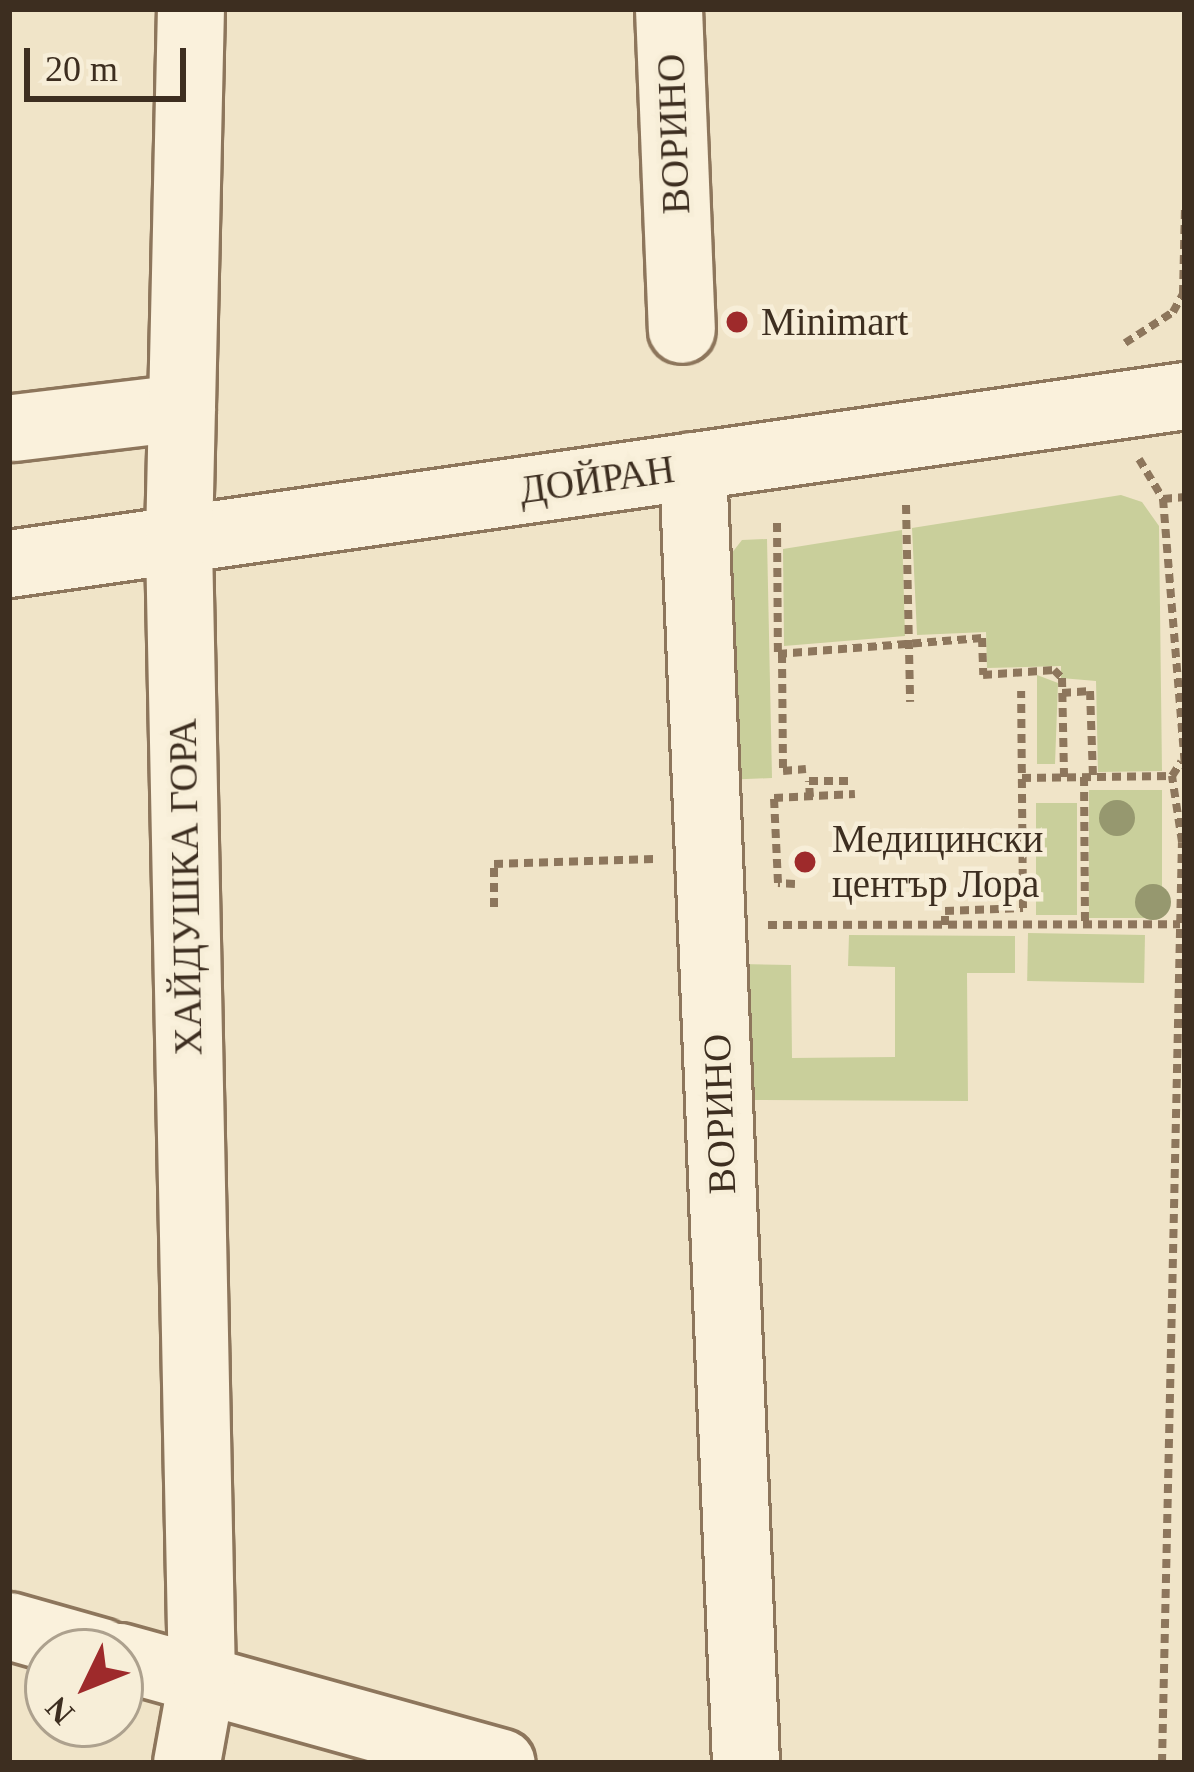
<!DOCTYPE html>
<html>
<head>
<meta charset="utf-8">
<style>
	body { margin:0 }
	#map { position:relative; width:1194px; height:1772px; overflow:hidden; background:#f0e4c8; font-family:"Times New Roman",serif }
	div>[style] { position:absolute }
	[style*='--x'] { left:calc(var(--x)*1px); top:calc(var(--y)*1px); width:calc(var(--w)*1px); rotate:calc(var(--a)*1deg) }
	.green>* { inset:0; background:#c9cf9b; transform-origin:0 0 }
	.path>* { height:8px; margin-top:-4px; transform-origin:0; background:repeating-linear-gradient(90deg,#8d765c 0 9px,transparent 0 15px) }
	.roads { filter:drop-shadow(3px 0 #8d765c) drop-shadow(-3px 0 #8d765c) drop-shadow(0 3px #8d765c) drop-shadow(0 -3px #8d765c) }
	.minor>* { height:66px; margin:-33px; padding:0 33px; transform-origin:33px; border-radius:33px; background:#faf1dc }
	.trees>* { width:36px; height:36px; margin:-18px; border-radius:50%; background:#96986f }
	.dots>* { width:33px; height:33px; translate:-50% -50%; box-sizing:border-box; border:6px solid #f7eed8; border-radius:50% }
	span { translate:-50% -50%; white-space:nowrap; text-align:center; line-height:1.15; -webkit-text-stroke:9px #f7eed8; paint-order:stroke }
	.street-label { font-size:39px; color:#3d2e20 }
	.poi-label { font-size:39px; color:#3d2e20 }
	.left { translate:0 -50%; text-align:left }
	.frame { position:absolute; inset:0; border:12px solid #3d2e20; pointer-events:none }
	.north { position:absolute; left:24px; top:1628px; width:120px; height:120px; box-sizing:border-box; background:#f7eed8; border:3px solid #ada18e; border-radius:50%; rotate:227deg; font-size:33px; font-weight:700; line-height:48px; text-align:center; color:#3d2e20 }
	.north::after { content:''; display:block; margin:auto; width:42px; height:54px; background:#9e2a2b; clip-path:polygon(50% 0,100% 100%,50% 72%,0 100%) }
	.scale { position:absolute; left:24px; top:48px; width:162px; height:54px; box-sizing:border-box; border:6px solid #3d2e20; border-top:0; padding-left:15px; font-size:36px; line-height:42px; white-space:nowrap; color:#3d2e20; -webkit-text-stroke:9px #f7eed8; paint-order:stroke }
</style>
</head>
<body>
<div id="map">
	<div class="green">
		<i style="clip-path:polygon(1121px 495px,1142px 502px,1159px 526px,1162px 771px,1098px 772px,1096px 681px,1061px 678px,1061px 666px,987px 668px,986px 632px,917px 635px,912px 528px)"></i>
		<i style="clip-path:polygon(902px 530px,905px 636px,784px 646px,783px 549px)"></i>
		<i style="clip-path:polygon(767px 539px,772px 778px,723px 780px,713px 577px,742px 540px)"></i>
		<i style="clip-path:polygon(1037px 675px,1058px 683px,1055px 764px,1037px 764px)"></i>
		<i style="left:1162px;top:790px;width:128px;height:73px;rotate:90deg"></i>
		<i style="left:1036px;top:803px;width:41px;height:112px"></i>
		<i style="left:1028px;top:933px;width:117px;height:48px;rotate:1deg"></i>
		<i style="clip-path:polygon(849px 935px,1015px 936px,1015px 973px,967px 973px,968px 1101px,741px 1100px,741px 964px,791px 965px,792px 1058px,895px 1057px,895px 967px,848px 966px)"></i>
	</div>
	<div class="path">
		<i style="--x:1125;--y:343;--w:57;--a:-32.9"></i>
		<i style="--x:1173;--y:312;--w:21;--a:-61"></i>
		<i style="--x:1183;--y:294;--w:87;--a:-88.7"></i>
		<i style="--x:1139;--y:459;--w:47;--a:59"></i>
		<i style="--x:1163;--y:499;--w:270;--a:85.3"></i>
		<i style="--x:1163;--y:499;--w:22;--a:-5"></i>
		<i style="--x:906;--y:505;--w:197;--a:88.8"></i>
		<i style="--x:777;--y:523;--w:131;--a:89.6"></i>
		<i style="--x:778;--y:654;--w:205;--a:-4.5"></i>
		<i style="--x:982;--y:638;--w:37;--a:88"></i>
		<i style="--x:983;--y:675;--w:71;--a:-4"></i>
		<i style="--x:1054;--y:670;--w:11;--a:45"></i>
		<i style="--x:1062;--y:678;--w:99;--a:88.8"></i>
		<i style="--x:782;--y:654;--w:117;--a:89.5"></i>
		<i style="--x:783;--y:771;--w:23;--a:-5"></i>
		<i style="--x:1062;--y:693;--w:28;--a:-4"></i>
		<i style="--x:1090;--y:691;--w:86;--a:88"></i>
		<i style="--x:1084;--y:777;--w:147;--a:89.6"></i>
		<i style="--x:1022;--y:778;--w:150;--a:-0.8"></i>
		<i style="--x:810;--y:797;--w:16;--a:-94"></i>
		<i style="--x:809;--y:781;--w:41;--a:0"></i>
		<i style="--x:795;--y:884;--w:17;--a:-177"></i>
		<i style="--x:778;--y:883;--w:85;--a:-92.7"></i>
		<i style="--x:774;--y:798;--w:81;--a:-2.8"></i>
		<i style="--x:494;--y:907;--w:43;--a:-90"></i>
		<i style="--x:494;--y:864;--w:160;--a:-1.8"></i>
		<i style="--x:768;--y:925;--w:412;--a:-0.1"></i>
		<i style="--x:945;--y:925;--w:14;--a:-90"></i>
		<i style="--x:945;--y:911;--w:78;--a:-2.2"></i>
		<i style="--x:1023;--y:908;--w:217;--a:-90.5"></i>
		<i style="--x:1162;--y:1763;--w:921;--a:-88.76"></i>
		<i style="--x:1182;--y:842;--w:67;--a:-98.6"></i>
		<i style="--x:1172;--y:776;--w:17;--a:-57"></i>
	</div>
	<div class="roads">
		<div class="minor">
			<i style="--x:669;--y:9;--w:321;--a:87.7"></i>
			<i style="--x:14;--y:428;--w:169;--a:-6.8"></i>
			<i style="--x:693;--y:466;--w:1298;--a:87.66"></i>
			<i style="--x:9;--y:564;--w:1188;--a:-8.13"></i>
			<i style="--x:9;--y:1626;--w:96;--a:15.8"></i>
			<i style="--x:120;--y:1657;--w:396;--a:15.5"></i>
			<i style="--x:187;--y:1763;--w:84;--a:-79.8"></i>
			<i style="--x:202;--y:1680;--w:1140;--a:-91.16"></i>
			<i style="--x:179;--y:540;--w:531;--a:-88.71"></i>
		</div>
	</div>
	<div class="trees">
		<i style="left:1117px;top:818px"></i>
		<i style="left:1153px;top:902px"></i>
	</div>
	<div class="dots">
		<i style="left:737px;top:322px;background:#9e2a2b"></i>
		<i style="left:805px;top:862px;background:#9e2a2b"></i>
	</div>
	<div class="street-label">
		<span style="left:674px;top:134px;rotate:-92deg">ВОРИНО</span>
		<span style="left:597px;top:480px;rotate:-8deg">ДОЙРАН</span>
		<span style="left:186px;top:887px;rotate:-91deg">ХАЙДУШКА ГОРА</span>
		<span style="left:720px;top:1114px;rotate:-92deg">ВОРИНО</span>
	</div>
	<div class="poi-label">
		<span class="left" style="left:761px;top:322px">Minimart</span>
		<span class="left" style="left:832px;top:862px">Медицински<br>център Лора</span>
	</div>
	<div class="frame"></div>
	<div class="north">N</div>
	<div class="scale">20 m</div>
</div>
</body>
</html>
